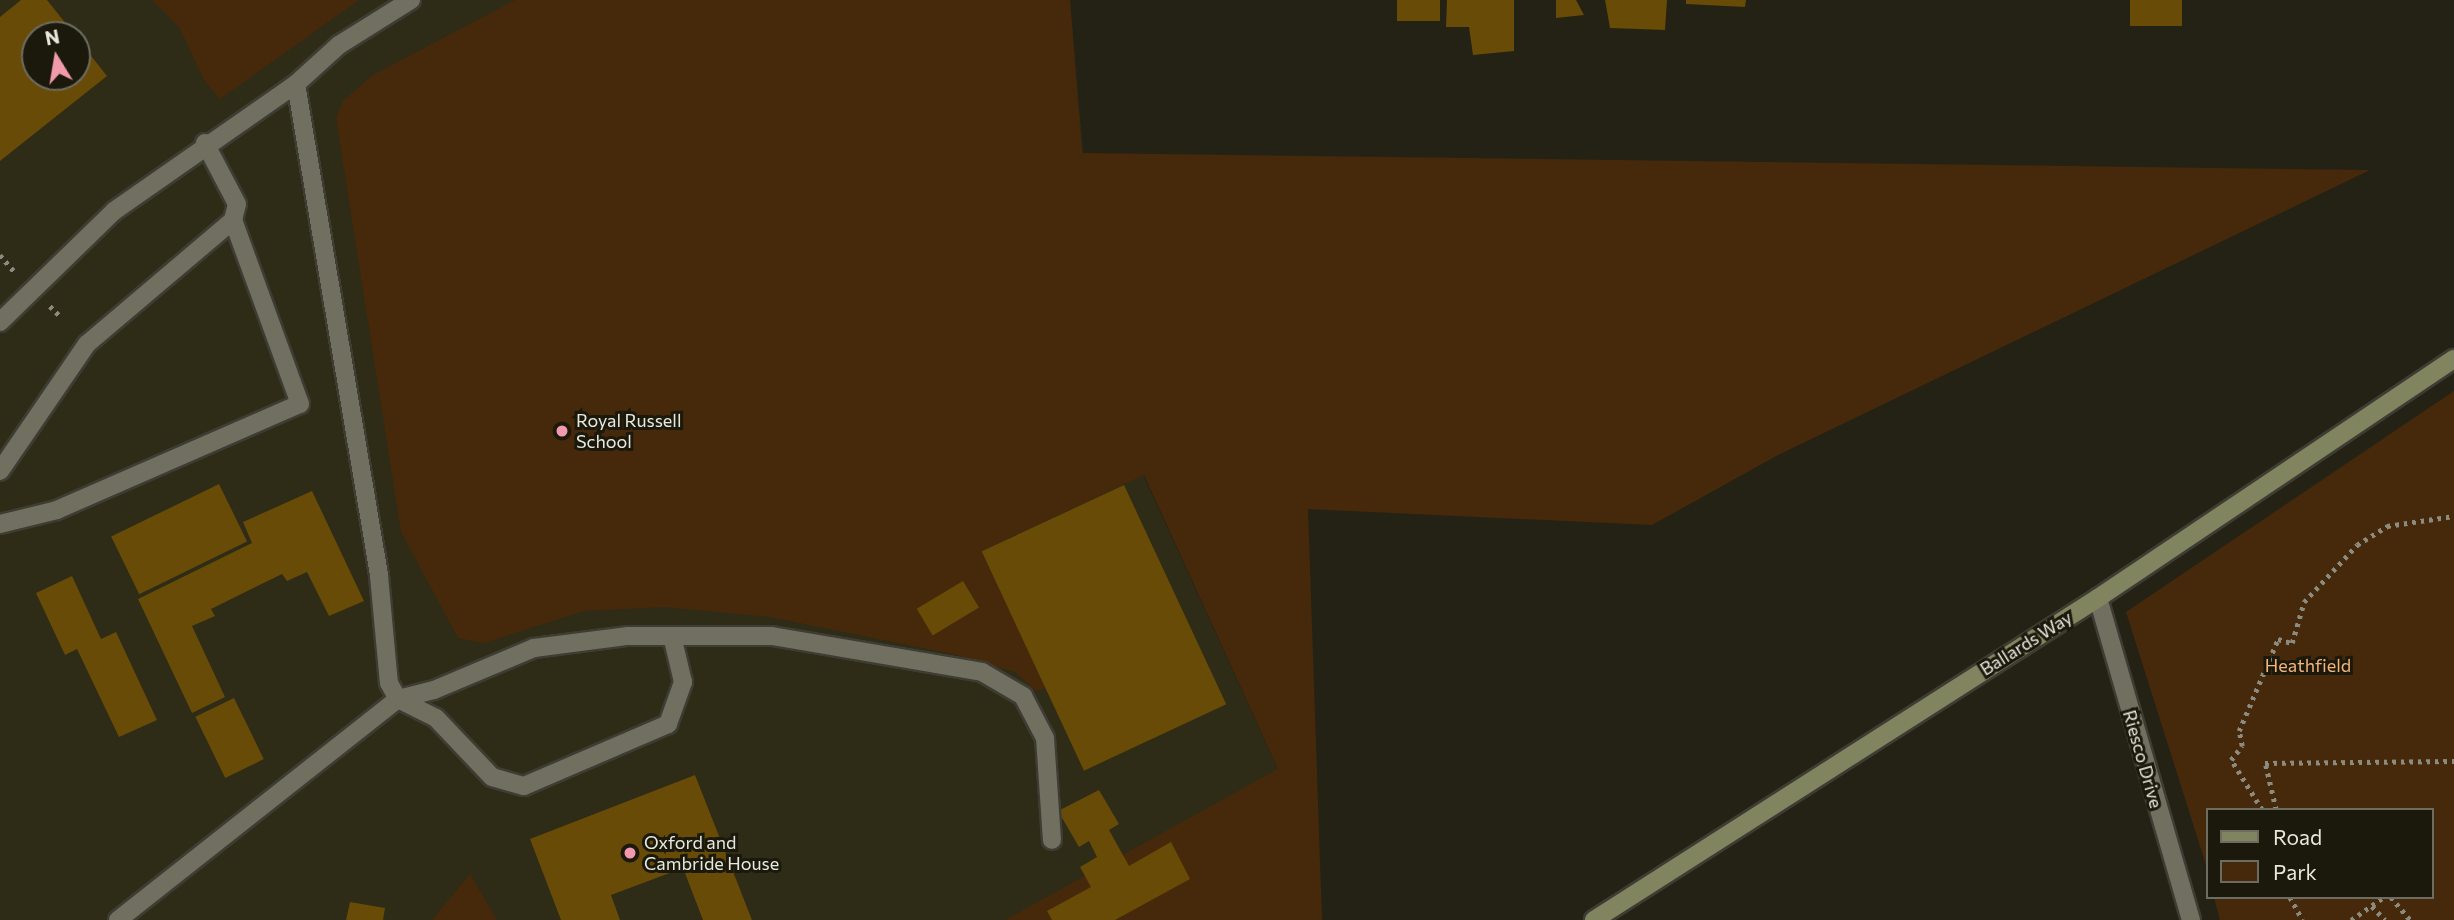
<!DOCTYPE html>
<html>
<head>
<meta charset="utf-8">
<style>
	body { margin:0 }
	#map { position:relative; width:2454px; height:920px; overflow:hidden; background:#242215; font-family:Commissioner,sans-serif }
	div>[style] { position:absolute }
	[style*='--x'] { left:calc(var(--x)*1px); top:calc(var(--y)*1px); width:calc(var(--w)*1px); rotate:calc(var(--a)*1deg) }
	.built>* { inset:0; background:#2e2b17 }
	.green>* { inset:0; background:#46290a }
	.building>* { inset:0; background:#674b06; transform-origin:0 0 }
	.path>* { height:4.5px; margin-top:-2.25px; transform-origin:0; background:repeating-linear-gradient(90deg,#8c8b80 0 3.5px,transparent 0 8.5px) }
	.roads { filter:drop-shadow(2px 0 #3e3c33) drop-shadow(-2px 0 #3e3c33) drop-shadow(0 2px #3e3c33) drop-shadow(0 -2px #3e3c33) }
	.lane>* { height:18px; margin:-9px; padding:0 9px; transform-origin:9px; border-radius:9px; background:#716f5f }
	.street>* { height:18px; margin:-9px; padding:0 9px; transform-origin:9px; border-radius:9px; background:#716f5f }
	.secondary>* { height:18px; margin:-9px; padding:0 9px; transform-origin:9px; border-radius:9px; background:#808560 }
	.dots>* { width:19px; height:19px; translate:-50% -50%; box-sizing:border-box; border:4px solid #1b190c; border-radius:50% }
	span { translate:-50% -50%; white-space:nowrap; text-align:center; line-height:1.15; -webkit-text-stroke:6px #1b190c; paint-order:stroke }
	.poi-label { font-size:18px; color:#e9e8df }
	.left { translate:0 -50%; text-align:left }
	.street-label { font-size:18px; color:#e9e8df }
	.park-label { font-size:18px; color:#f7b477 }
	.legend { position:absolute; left:2206px; top:808px; width:228px; height:91px; box-sizing:border-box; background:#1b190c; border:2px solid #6d6c60; margin:0; padding:9px 12px; list-style:none; font-size:21px; color:#e9e8df }
	.legend li { display:flex; align-items:center; gap:14px; height:35px }
	.legend b { width:35px; border:2px solid #6d6c60 }
	.north { position:absolute; left:21px; top:21px; width:70px; height:70px; box-sizing:border-box; background:#1b190c; border:2px solid #6d6c60; border-radius:50%; rotate:349deg; font-size:19px; font-weight:700; line-height:28px; text-align:center; color:#e9e8df }
	.north::after { content:''; display:block; margin:auto; width:24px; height:32px; background:#f29aad; clip-path:polygon(50% 0,100% 100%,50% 72%,0 100%) }
</style>
</head>
<body>
<div id="map">
	<div class="built">
		<i style="clip-path:polygon(evenodd,0 0,1070px 0,1103px 387px,1278px 769px,1262px 920px,0 920px,0 0,35px 35px,77px 35px,77px 77px,35px 77px,35px 35px)"></i>
	</div>
	<div class="green">
		<i style="clip-path:polygon(152px 0,359px 0,220px 99px,204px 80px,179px 27px)"></i>
		<i style="clip-path:polygon(515px 0,1070px 0,1082px 153px,2370px 170px,1778px 455px,1652px 525px,1308px 509px,1322px 920px,1005px 920px,1278px 769px,1144px 475px,982px 551px,1046px 688px,1036px 691px,1015px 672px,953px 654px,770px 617px,664px 607px,584px 611px,484px 643px,458px 638px,401px 532px,336px 118px,343px 101px,373px 75px)"></i>
		<i style="clip-path:polygon(2454px 391px,2454px 920px,2220px 920px,2214px 897px,2431px 897px,2431px 810px,2207px 810px,2207px 868px,2126px 612px)"></i>
		<i style="clip-path:polygon(470px 874px,497px 920px,432px 920px)"></i>
	</div>
	<div class="building">
		<i style="clip-path:polygon(21px 0,47px 0,75px 35px,35px 35px,35px 77px,77px 77px,77px 38px,107px 76px,0 161px,0 17px)"></i>
		<i style="left:1397px;top:0;width:43px;height:21px"></i>
		<i style="clip-path:polygon(1447px 0,1514px 0,1514px 51px,1473px 55px,1469px 27px,1446px 27px)"></i>
		<i style="clip-path:polygon(1556px 0,1576px 0,1584px 15px,1556px 18px)"></i>
		<i style="clip-path:polygon(1605px 0,1667px 0,1665px 30px,1610px 28px)"></i>
		<i style="clip-path:polygon(1686px 0,1746px 0,1745px 7px,1686px 4px)"></i>
		<i style="left:2130px;top:0;width:52px;height:26px"></i>
		<i style="left:219px;top:484px;width:64px;height:120px;rotate:64deg"></i>
		<i style="left:1124px;top:485px;width:242px;height:157px;rotate:65deg"></i>
		<i style="clip-path:polygon(312px 491px,364px 601px,329px 616px,307px 572px,287px 581px,282px 574px,211px 609px,215px 616px,192px 626px,225px 697px,192px 713px,138px 599px,252px 543px,243px 522px)"></i>
		<i style="clip-path:polygon(72px 576px,101px 639px,116px 632px,157px 720px,119px 737px,77px 649px,65px 655px,36px 593px)"></i>
		<i style="left:963px;top:581px;width:31px;height:54px;rotate:59deg"></i>
		<i style="left:234px;top:698px;width:68px;height:43px;rotate:64deg"></i>
		<i style="clip-path:polygon(695px 775px,752px 920px,703px 920px,683px 868px,611px 895px,620px 920px,561px 920px,530px 839px)"></i>
		<i style="clip-path:polygon(1099px 790px,1119px 824px,1109px 830px,1129px 866px,1171px 842px,1190px 879px,1115px 920px,1052px 920px,1047px 911px,1091px 887px,1080px 867px,1097px 857px,1089px 841px,1079px 847px,1058px 811px)"></i>
		<i style="clip-path:polygon(350px 902px,385px 908px,383px 920px,346px 920px)"></i>
	</div>
	<div class="path">
		<i style="--x:0;--y:255;--w:21;--a:49"></i>
		<i style="--x:50;--y:306;--w:14;--a:45"></i>
		<i style="--x:2262;--y:810;--w:59;--a:-121.8"></i>
		<i style="--x:2231;--y:760;--w:18;--a:-52"></i>
		<i style="--x:2242;--y:746;--w:15;--a:-101"></i>
		<i style="--x:2239;--y:731;--w:100;--a:-67"></i>
		<i style="--x:2278;--y:639;--w:15;--a:16"></i>
		<i style="--x:2292;--y:643;--w:43;--a:-73.7"></i>
		<i style="--x:2304;--y:602;--w:78;--a:-47.1"></i>
		<i style="--x:2357;--y:545;--w:36;--a:-32"></i>
		<i style="--x:2387;--y:526;--w:68;--a:-8.5"></i>
		<i style="--x:2276;--y:810;--w:48;--a:-103.2"></i>
		<i style="--x:2265;--y:763;--w:189;--a:-0.6"></i>
		<i style="--x:2290;--y:897;--w:26;--a:61"></i>
		<i style="--x:2391;--y:897;--w:30;--a:50"></i>
		<i style="--x:2372;--y:906;--w:19;--a:47"></i>
		<i style="--x:2351;--y:920;--w:40;--a:-34.9"></i>
	</div>
	<div class="roads">
		<div class="lane">
			<i style="--x:296;--y:84;--w:499;--a:80.4"></i>
			<i style="--x:379;--y:576;--w:107;--a:84.7"></i>
			<i style="--x:389;--y:683;--w:18;--a:61"></i>
			<i style="--x:398;--y:699;--w:42;--a:26.6"></i>
			<i style="--x:436;--y:718;--w:81;--a:46.5"></i>
			<i style="--x:492;--y:777;--w:33;--a:16"></i>
			<i style="--x:524;--y:786;--w:157;--a:-23.3"></i>
			<i style="--x:668;--y:724;--w:45;--a:-70.3"></i>
			<i style="--x:683;--y:682;--w:47;--a:-103.4"></i>
			<i style="--x:0;--y:322;--w:159;--a:-44.2"></i>
			<i style="--x:114;--y:211;--w:222;--a:-34.9"></i>
			<i style="--x:296;--y:84;--w:58;--a:-42.2"></i>
			<i style="--x:339;--y:45;--w:85;--a:-32"></i>
			<i style="--x:0;--y:471;--w:154;--a:-55.6"></i>
			<i style="--x:87;--y:344;--w:192;--a:-40.3"></i>
			<i style="--x:0;--y:524;--w:59;--a:-13.8"></i>
			<i style="--x:57;--y:510;--w:265;--a:-23.6"></i>
			<i style="--x:300;--y:404;--w:196;--a:-110"></i>
			<i style="--x:233;--y:220;--w:16;--a:-76"></i>
			<i style="--x:237;--y:204;--w:69;--a:-117.7"></i>
			<i style="--x:118;--y:920;--w:357;--a:-38.3"></i>
			<i style="--x:398;--y:699;--w:37;--a:-14"></i>
			<i style="--x:434;--y:690;--w:108;--a:-22.8"></i>
			<i style="--x:534;--y:648;--w:95;--a:-7.3"></i>
			<i style="--x:628;--y:636;--w:144;--a:0"></i>
			<i style="--x:772;--y:636;--w:213;--a:9.7"></i>
			<i style="--x:982;--y:672;--w:48;--a:30.3"></i>
			<i style="--x:1023;--y:696;--w:47;--a:62.4"></i>
			<i style="--x:1045;--y:738;--w:102;--a:86.1"></i>
		</div>
		<div class="street">
			<i style="--x:2098;--y:598;--w:335;--a:73.9"></i>
		</div>
		<div class="secondary">
			<i style="--x:1594;--y:920;--w:598;--a:-32.57"></i>
			<i style="--x:2098;--y:598;--w:429;--a:-33.9"></i>
		</div>
	</div>
	<div class="dots">
		<i style="left:562px;top:431px;background:#f29aad"></i>
		<i style="left:630px;top:853px;background:#f29aad"></i>
	</div>
	<div class="poi-label">
		<span class="left" style="left:576px;top:431px">Royal Russell<br>School</span>
		<span class="left" style="left:644px;top:853px">Oxford and<br>Cambride House</span>
	</div>
	<div class="street-label">
		<span style="left:2026px;top:643px;rotate:-32deg">Ballards Way</span>
		<span style="left:2143px;top:759px;rotate:74deg">Riesco Drive</span>
	</div>
	<div class="park-label">
		<span style="left:2308px;top:665px">Heathfield</span>
	</div>
	<ul class="legend">
	<li><b style="height:9px;background:#808560"></b>Road</li>
	<li><b style="height:19px;background:#46290a"></b>Park</li>
	</ul>
	<div class="north">N</div>
</div>
</body>
</html>
